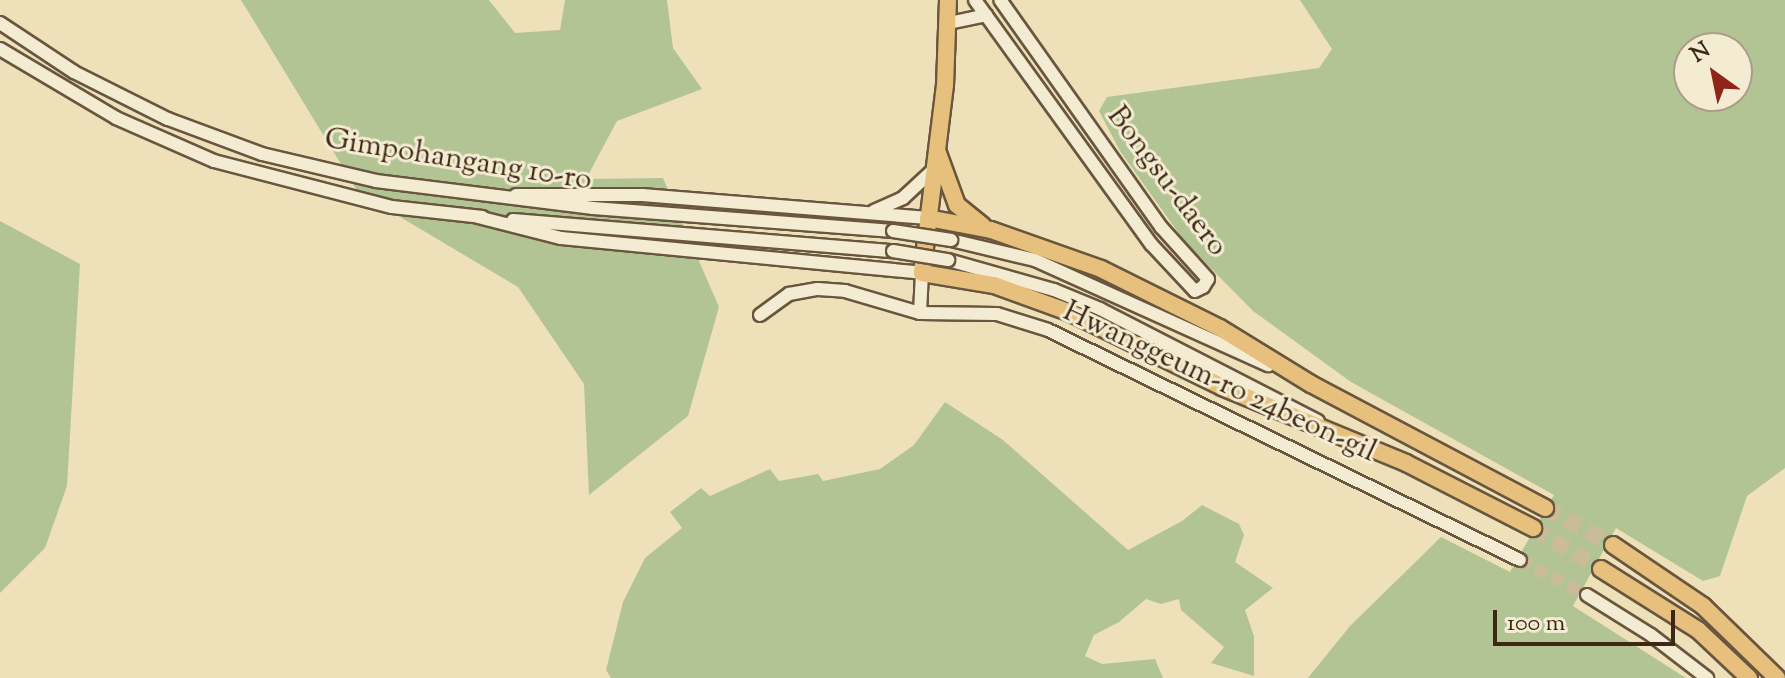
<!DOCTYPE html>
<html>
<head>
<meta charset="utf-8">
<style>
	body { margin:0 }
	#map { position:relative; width:1785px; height:678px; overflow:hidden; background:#eee1ba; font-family:"Sorts Mill Goudy",serif }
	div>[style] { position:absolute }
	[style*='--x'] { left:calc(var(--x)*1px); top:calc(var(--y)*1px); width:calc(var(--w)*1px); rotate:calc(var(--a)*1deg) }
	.green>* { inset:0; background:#b3c494 }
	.minor-tunnel>* { height:12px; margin-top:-6px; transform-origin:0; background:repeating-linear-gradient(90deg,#cbbc99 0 12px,transparent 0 18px) }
	.major-tunnel>* { height:16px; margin-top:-8px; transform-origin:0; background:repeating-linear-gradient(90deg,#cbbc99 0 16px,transparent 0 24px) }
	.roads { filter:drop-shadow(2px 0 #69563e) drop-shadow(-2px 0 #69563e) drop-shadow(0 2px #69563e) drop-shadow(0 -2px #69563e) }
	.minor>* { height:12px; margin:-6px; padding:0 6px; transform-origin:6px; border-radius:6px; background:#f4ecd2 }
	.major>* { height:16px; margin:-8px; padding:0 8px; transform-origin:8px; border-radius:8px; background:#e7c07d }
	.bridges { filter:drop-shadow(2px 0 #69563e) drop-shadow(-2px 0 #69563e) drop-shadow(0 2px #69563e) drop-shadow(0 -2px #69563e) }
	.minor-bridge>* { height:12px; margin:-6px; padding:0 6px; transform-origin:6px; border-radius:6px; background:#f4ecd2 }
	span { translate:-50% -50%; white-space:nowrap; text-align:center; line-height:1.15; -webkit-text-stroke:6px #f4ecd2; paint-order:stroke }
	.street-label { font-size:30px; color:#3d2815 }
	.north { position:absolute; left:1673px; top:32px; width:80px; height:80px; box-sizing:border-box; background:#f4ecd2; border:2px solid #ab9e86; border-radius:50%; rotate:327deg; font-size:22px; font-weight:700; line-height:32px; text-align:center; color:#3d2815 }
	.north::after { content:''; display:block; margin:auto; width:28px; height:36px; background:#8f2418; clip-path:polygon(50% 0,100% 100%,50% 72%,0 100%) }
	.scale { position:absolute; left:1493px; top:610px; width:182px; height:36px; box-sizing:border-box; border:4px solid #3d2815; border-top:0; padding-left:10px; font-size:24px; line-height:28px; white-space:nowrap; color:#3d2815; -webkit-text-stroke:6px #f4ecd2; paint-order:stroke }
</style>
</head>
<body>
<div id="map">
	<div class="green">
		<i style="clip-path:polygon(241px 0,489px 0,515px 33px,560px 30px,565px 0,667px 0,673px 48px,702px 89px,617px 121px,586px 179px,663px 178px,719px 307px,688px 416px,589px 495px,584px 384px,518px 287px,358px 192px)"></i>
		<i style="clip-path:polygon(evenodd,1300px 0,1785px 0,1785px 468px,1747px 496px,1720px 576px,1703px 581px,1616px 528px,1573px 606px,1686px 678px,1308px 678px,1350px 626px,1441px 537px,1510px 572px,1554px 495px,1351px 382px,1253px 311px,1185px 242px,1120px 151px,1099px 111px,1107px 97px,1319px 68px,1332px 49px,1300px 0,1689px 48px,1737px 48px,1737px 96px,1689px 96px,1689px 48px)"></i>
		<i style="clip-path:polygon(0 221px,80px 264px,67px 486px,45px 548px,0 593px)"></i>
		<i style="clip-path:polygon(945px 402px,1003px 440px,1128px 550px,1182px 521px,1202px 505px,1239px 524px,1244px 535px,1235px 562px,1273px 588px,1245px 610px,1254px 636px,1254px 676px,1211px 663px,1224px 647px,1181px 610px,1179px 599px,1161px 604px,1146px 599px,1119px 622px,1094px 635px,1085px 656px,1102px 664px,1155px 659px,1163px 678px,611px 678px,606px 670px,623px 602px,645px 558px,682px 528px,670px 512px,701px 488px,710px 496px,770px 469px,779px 481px,818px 474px,823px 481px,880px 469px,914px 445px)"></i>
	</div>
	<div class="minor-tunnel">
		<i style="--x:1520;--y:560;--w:76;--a:27.6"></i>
	</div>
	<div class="major-tunnel">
		<i style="--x:1545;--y:508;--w:77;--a:28.6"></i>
		<i style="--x:1533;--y:528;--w:79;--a:31.1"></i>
	</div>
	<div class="roads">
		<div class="minor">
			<i style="--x:975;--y:0;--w:301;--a:54.2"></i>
			<i style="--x:1151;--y:244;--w:64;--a:46.9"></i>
			<i style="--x:1195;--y:291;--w:9;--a:-27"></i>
			<i style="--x:1203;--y:287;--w:9;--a:-58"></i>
			<i style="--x:1208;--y:279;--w:70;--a:-132.1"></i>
			<i style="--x:1161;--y:227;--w:278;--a:-125.3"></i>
			<i style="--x:0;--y:23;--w:89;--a:33.5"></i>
			<i style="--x:74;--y:72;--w:105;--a:26.6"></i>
			<i style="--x:168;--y:119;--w:100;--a:20.4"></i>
			<i style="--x:262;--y:154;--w:117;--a:13.3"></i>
			<i style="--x:376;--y:181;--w:219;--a:7.1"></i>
			<i style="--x:593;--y:208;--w:301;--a:4.4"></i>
			<i style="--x:949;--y:23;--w:38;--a:-12"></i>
			<i style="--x:0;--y:49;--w:135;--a:30.7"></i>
			<i style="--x:116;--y:118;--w:107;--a:23.7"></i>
			<i style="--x:214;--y:161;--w:184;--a:14.5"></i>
			<i style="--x:392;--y:207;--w:91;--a:6.3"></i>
			<i style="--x:516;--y:195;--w:126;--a:0"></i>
			<i style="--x:642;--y:195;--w:287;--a:4.6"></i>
			<i style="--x:874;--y:211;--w:32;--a:-24"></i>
			<i style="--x:903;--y:198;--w:41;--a:-43"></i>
			<i style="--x:478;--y:217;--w:86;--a:14.2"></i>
			<i style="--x:561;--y:238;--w:363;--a:5.5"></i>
			<i style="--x:922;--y:273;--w:40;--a:92.9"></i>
			<i style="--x:920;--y:313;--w:77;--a:0.7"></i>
			<i style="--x:997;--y:314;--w:53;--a:17.4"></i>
			<i style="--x:1048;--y:330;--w:525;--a:25.98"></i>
			<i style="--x:513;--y:220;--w:381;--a:4.7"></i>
			<i style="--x:951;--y:240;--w:86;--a:13.4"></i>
			<i style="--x:1035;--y:260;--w:256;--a:24.3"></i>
			<i style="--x:948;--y:260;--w:110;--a:15.8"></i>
			<i style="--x:1054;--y:290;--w:50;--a:22.4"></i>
			<i style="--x:1100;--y:309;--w:245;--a:27.2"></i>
			<i style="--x:760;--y:315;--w:36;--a:-36"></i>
			<i style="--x:789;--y:294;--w:29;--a:-10"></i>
			<i style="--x:818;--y:289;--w:27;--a:4"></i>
			<i style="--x:845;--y:291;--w:78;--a:16.3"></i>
			<i style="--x:1587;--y:595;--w:75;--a:32"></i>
			<i style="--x:1651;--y:635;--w:71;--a:37.5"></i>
		</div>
		<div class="major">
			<i style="--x:948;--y:0;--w:85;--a:92"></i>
			<i style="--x:945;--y:85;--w:189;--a:97"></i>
			<i style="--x:922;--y:273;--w:73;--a:9.5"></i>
			<i style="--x:994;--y:285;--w:82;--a:20"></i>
			<i style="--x:1071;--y:313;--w:168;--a:26.1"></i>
			<i style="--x:1222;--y:387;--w:199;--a:22.4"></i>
			<i style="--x:1406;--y:463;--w:143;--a:27.1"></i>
			<i style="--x:938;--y:153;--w:55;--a:69.9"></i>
			<i style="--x:957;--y:205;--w:33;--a:39"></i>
			<i style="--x:928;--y:218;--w:64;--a:10.8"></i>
			<i style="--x:991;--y:230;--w:117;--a:19.5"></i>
			<i style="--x:1101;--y:269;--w:133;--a:26.4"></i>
			<i style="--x:1220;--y:328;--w:107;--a:31.6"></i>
			<i style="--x:1311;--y:384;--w:265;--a:27.9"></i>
			<i style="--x:1613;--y:545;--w:109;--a:34.1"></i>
			<i style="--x:1703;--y:606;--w:103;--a:44.2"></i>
			<i style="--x:1601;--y:569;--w:115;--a:32.2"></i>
			<i style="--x:1698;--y:630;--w:70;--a:43.3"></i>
		</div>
	</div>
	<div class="bridges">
		<div class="minor-bridge">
			<i style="--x:893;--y:231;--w:59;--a:8.8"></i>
			<i style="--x:893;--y:251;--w:56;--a:9.3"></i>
		</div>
	</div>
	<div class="street-label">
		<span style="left:458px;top:161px;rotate:9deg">Gimpohangang 10-ro</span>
		<span style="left:1166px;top:182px;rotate:53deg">Bongsu-daero</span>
		<span style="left:1219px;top:383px;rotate:25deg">Hwanggeum-ro 24beon-gil</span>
	</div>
	<div class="north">N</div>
	<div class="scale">100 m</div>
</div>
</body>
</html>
